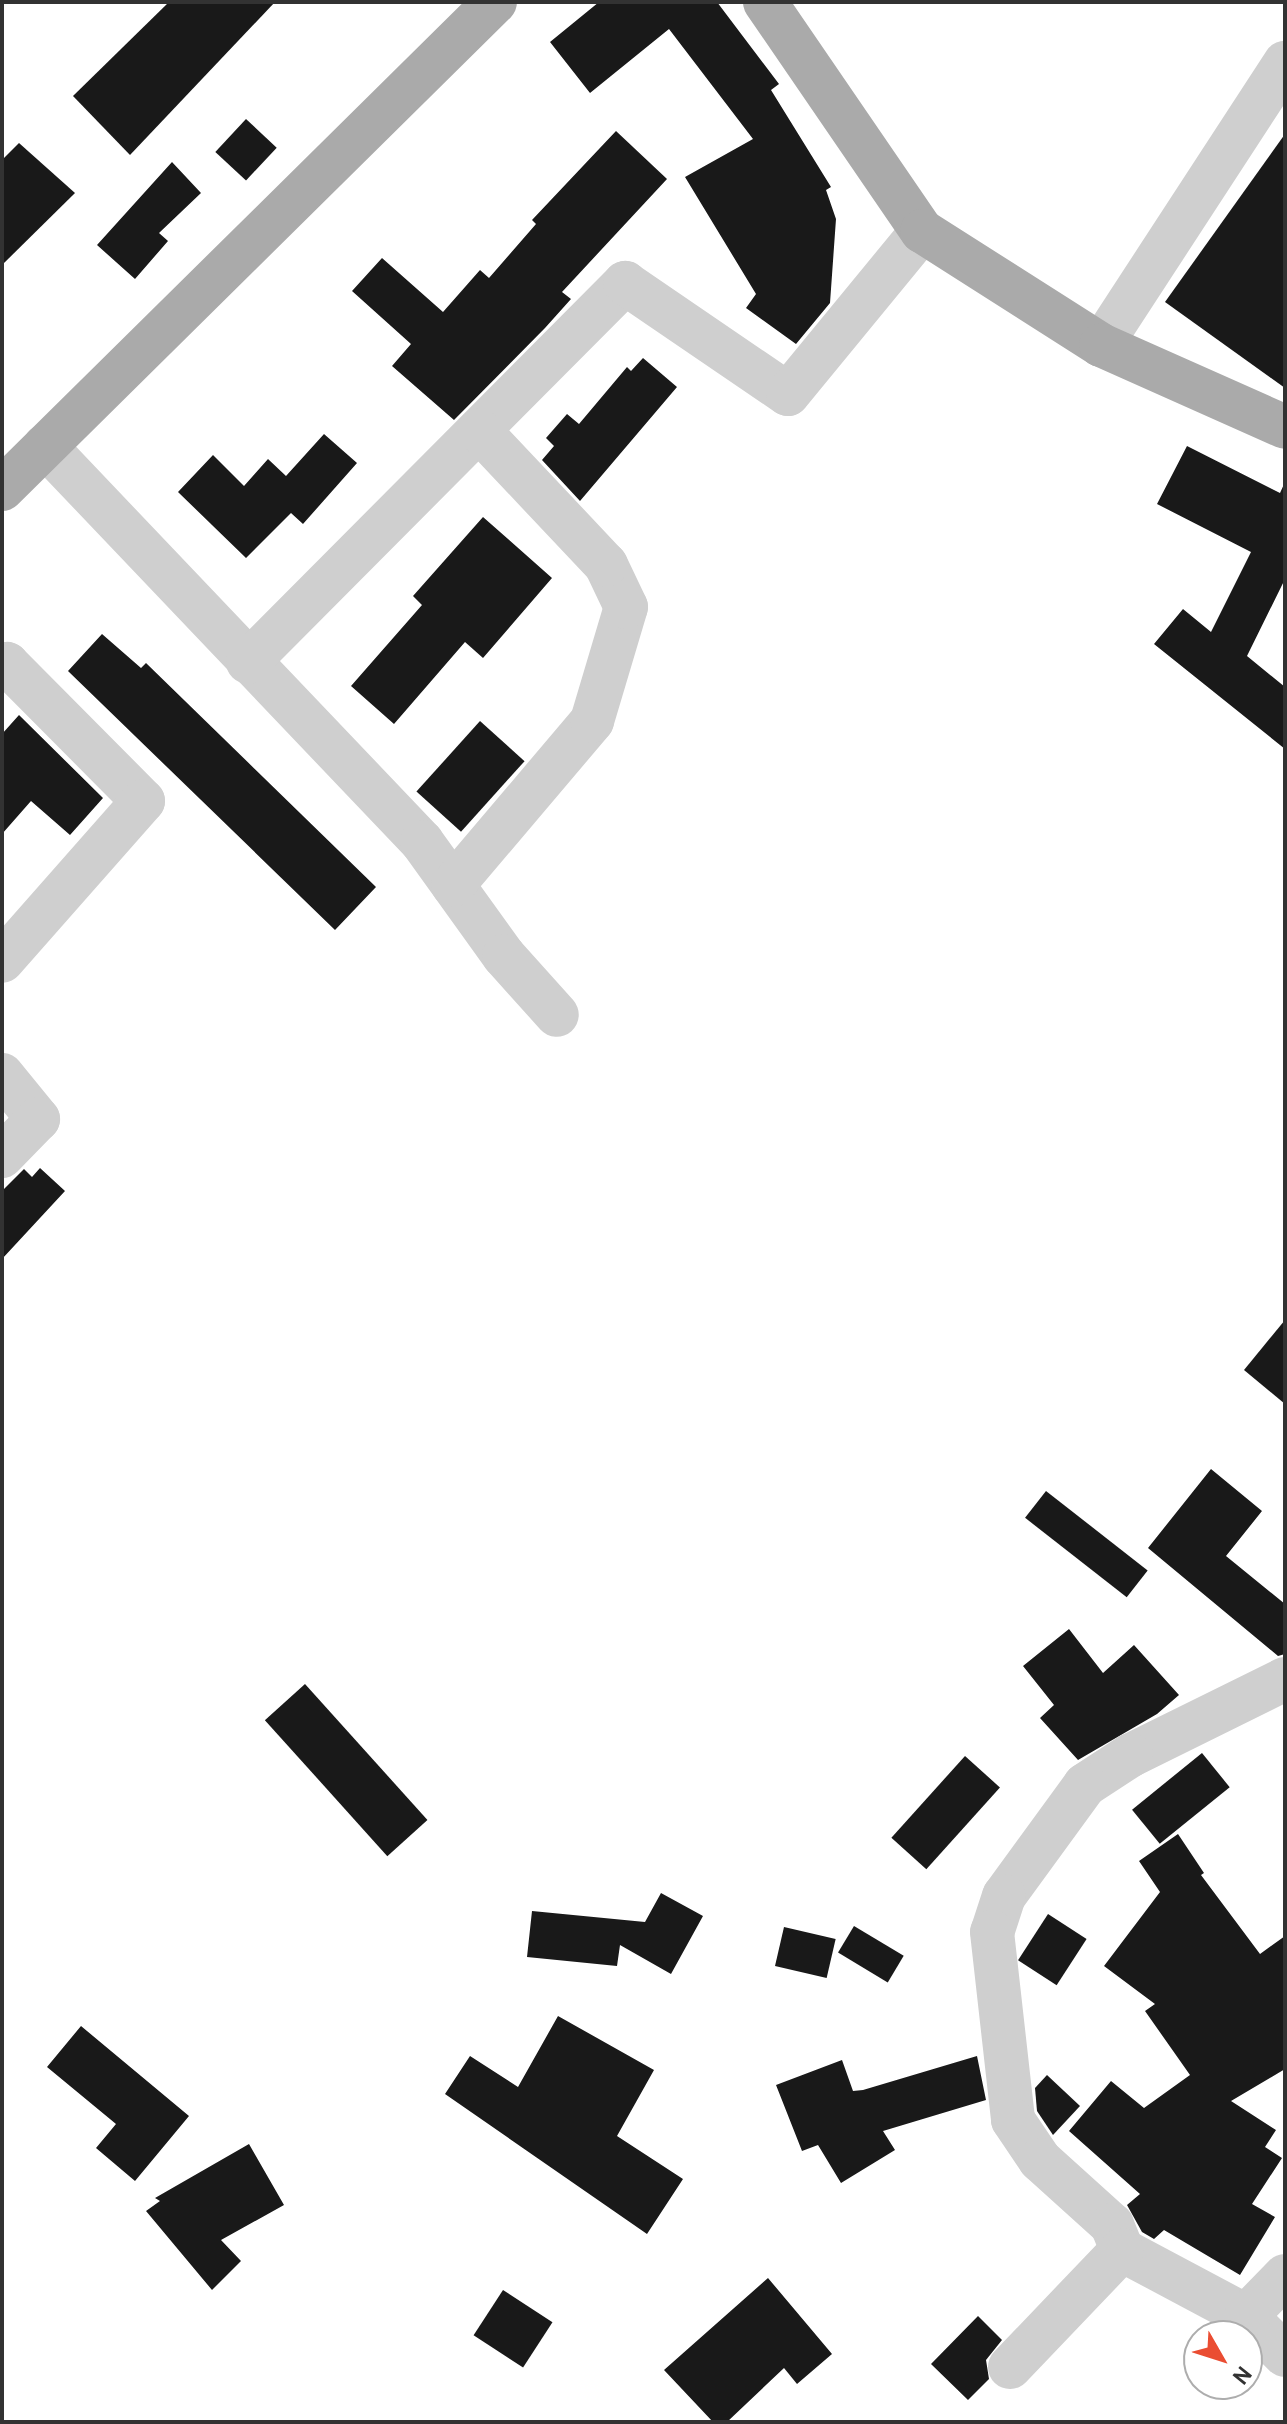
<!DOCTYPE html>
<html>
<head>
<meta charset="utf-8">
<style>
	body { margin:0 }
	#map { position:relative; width:1287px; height:2424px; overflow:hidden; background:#fff; font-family:Overpass,sans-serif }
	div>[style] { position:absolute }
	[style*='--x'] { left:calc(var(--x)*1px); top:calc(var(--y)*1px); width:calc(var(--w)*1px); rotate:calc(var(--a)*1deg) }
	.building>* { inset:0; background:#191919; transform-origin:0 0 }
	.minor>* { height:44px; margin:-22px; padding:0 22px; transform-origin:22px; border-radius:22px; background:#cfcfcf }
	.major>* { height:44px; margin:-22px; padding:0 22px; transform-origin:22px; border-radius:22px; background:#aaa }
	span { translate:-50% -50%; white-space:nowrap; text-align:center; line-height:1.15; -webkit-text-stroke:8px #fff; paint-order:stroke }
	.frame { position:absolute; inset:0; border:4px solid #323232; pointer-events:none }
	.north { position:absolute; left:1183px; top:2320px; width:80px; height:80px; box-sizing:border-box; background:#fff; border:2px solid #adadad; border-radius:50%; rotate:129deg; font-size:22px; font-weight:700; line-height:32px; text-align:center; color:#323232 }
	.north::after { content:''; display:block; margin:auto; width:28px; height:36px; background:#ea4d32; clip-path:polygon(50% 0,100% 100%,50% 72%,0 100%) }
</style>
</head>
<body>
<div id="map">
	<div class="building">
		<i style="clip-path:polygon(169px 2px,275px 2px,130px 155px,73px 96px)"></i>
		<i style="clip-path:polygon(599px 2px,717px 2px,779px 84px,771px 90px,831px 187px,826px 190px,836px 219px,830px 303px,796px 344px,746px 308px,756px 294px,685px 177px,753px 139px,669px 29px,590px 93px,550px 42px)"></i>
		<i style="left:246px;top:119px;width:42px;height:45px;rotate:43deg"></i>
		<i style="clip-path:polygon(616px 131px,667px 179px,562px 292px,571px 299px,545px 328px,454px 420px,392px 366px,411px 344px,352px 291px,382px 258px,443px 312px,480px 270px,489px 278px,536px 224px,532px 220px)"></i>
		<i style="clip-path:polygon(1285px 134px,1285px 388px,1165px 302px)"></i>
		<i style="clip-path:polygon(19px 143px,75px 193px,2px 265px,2px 160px)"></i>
		<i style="clip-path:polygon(172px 162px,201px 193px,159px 233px,168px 241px,135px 279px,97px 245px)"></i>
		<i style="clip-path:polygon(643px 358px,677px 387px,580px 501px,542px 460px,554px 446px,546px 438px,567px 414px,579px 424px,627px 367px,631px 371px)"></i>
		<i style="clip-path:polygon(324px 434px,357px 463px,303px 524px,291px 513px,246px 558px,178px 492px,213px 455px,244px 486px,268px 459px,286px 476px)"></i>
		<i style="clip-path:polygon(1187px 446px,1280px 493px,1285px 482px,1285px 579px,1247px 656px,1285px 687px,1285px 749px,1154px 644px,1183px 609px,1211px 632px,1251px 552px,1157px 504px)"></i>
		<i style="clip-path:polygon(483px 517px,552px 578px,483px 658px,465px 642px,394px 724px,351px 686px,422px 605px,413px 596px)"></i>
		<i style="clip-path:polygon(102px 634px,141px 668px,146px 663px,376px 887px,335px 930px,68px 671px)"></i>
		<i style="clip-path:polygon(19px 715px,103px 798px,70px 835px,31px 801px,2px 834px,2px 734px)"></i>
		<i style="left:480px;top:721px;width:60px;height:95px;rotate:42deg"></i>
		<i style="clip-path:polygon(40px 1168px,65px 1191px,2px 1259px,2px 1191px,24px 1169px,32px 1177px)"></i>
		<i style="clip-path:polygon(1285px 1320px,1285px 1404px,1244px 1370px)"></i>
		<i style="clip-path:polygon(1211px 1469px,1262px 1511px,1226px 1556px,1285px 1604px,1285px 1654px,1278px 1656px,1148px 1548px)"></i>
		<i style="left:1046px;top:1491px;width:129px;height:34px;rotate:38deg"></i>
		<i style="clip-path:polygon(1069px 1629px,1103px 1673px,1134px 1645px,1179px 1695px,1157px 1714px,1078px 1760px,1040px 1718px,1054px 1705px,1023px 1666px)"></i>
		<i style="left:305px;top:1684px;width:183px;height:54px;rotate:48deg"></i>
		<i style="left:1202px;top:1753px;width:44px;height:90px;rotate:51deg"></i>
		<i style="left:965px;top:1756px;width:47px;height:110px;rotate:42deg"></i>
		<i style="clip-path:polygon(1178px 1834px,1204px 1873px,1201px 1875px,1260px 1954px,1285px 1936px,1285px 2069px,1231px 2101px,1276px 2130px,1265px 2147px,1282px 2158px,1252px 2204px,1275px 2217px,1240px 2275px,1164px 2230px,1154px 2239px,1142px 2232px,1127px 2205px,1140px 2194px,1069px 2131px,1111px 2081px,1144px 2108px,1190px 2075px,1145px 2011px,1155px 2004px,1104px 1966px,1160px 1892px,1139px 1861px)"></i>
		<i style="clip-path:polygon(661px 1893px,703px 1916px,671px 1974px,620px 1945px,617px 1966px,527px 1957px,532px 1911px,645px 1922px)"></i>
		<i style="left:1048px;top:1914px;width:46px;height:55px;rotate:33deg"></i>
		<i style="left:854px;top:1926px;width:58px;height:31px;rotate:31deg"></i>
		<i style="left:784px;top:1927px;width:53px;height:40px;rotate:13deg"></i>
		<i style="clip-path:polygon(558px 2016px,654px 2070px,617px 2136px,683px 2179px,647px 2234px,445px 2094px,470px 2056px,518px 2087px)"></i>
		<i style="clip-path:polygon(81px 2026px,189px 2116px,135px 2181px,96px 2148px,116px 2124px,47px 2067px)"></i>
		<i style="clip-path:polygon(977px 2056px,986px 2100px,883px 2131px,895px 2150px,841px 2183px,818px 2145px,802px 2151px,776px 2085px,842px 2060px,853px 2091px,863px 2090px)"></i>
		<i style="clip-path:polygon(1047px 2075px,1080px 2106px,1053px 2135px,1037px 2111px,1035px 2088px)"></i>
		<i style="clip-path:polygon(249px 2144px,284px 2205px,221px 2240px,241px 2261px,212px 2290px,146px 2211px,160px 2201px,155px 2198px)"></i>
		<i style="clip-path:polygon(768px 2278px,832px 2354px,797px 2384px,784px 2368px,727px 2422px,713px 2422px,664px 2370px)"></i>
		<i style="left:503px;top:2290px;width:59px;height:54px;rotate:33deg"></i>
		<i style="clip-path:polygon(978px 2316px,1002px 2340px,986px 2360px,989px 2379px,968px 2400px,931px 2364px)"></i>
	</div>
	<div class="minor">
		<i style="--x:1101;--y:345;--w:337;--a:-56.9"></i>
		<i style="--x:45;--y:446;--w:547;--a:46.41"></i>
		<i style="--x:422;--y:842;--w:140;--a:54.3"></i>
		<i style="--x:504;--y:956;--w:79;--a:48.1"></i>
		<i style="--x:248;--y:662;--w:535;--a:-45.15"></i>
		<i style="--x:625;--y:283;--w:197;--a:34.3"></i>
		<i style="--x:788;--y:394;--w:211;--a:-50.6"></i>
		<i style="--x:2;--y:670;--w:8;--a:-50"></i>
		<i style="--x:7;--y:664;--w:193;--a:45.2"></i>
		<i style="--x:143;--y:801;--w:213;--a:131.4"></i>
		<i style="--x:453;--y:885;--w:215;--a:-49.7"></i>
		<i style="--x:592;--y:721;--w:119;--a:-73.4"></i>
		<i style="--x:626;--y:607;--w:47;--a:-115.5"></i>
		<i style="--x:606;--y:565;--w:185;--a:-133.3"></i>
		<i style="--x:2;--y:1075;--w:57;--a:50.7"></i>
		<i style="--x:38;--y:1119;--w:52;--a:134.2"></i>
		<i style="--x:1285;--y:1679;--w:172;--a:153.7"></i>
		<i style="--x:1131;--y:1755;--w:55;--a:146.9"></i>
		<i style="--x:1085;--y:1785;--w:137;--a:126.1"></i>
		<i style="--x:1004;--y:1896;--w:38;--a:108"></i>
		<i style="--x:992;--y:1932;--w:189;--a:83.6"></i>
		<i style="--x:1013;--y:2120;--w:48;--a:56"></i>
		<i style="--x:1040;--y:2160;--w:97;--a:42.1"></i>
		<i style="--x:1112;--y:2225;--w:27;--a:68"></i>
		<i style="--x:1122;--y:2250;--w:140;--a:28"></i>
		<i style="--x:1246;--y:2316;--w:55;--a:45"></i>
		<i style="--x:1246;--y:2316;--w:56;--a:-45.7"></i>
		<i style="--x:1010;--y:2367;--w:162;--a:-46.3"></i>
	</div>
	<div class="major">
		<i style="--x:765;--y:2;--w:278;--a:55.6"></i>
		<i style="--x:922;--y:231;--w:212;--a:32.5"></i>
		<i style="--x:1101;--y:345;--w:201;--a:24"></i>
		<i style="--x:2;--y:489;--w:693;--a:-44.65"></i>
	</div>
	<div class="frame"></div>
	<div class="north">N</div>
</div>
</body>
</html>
